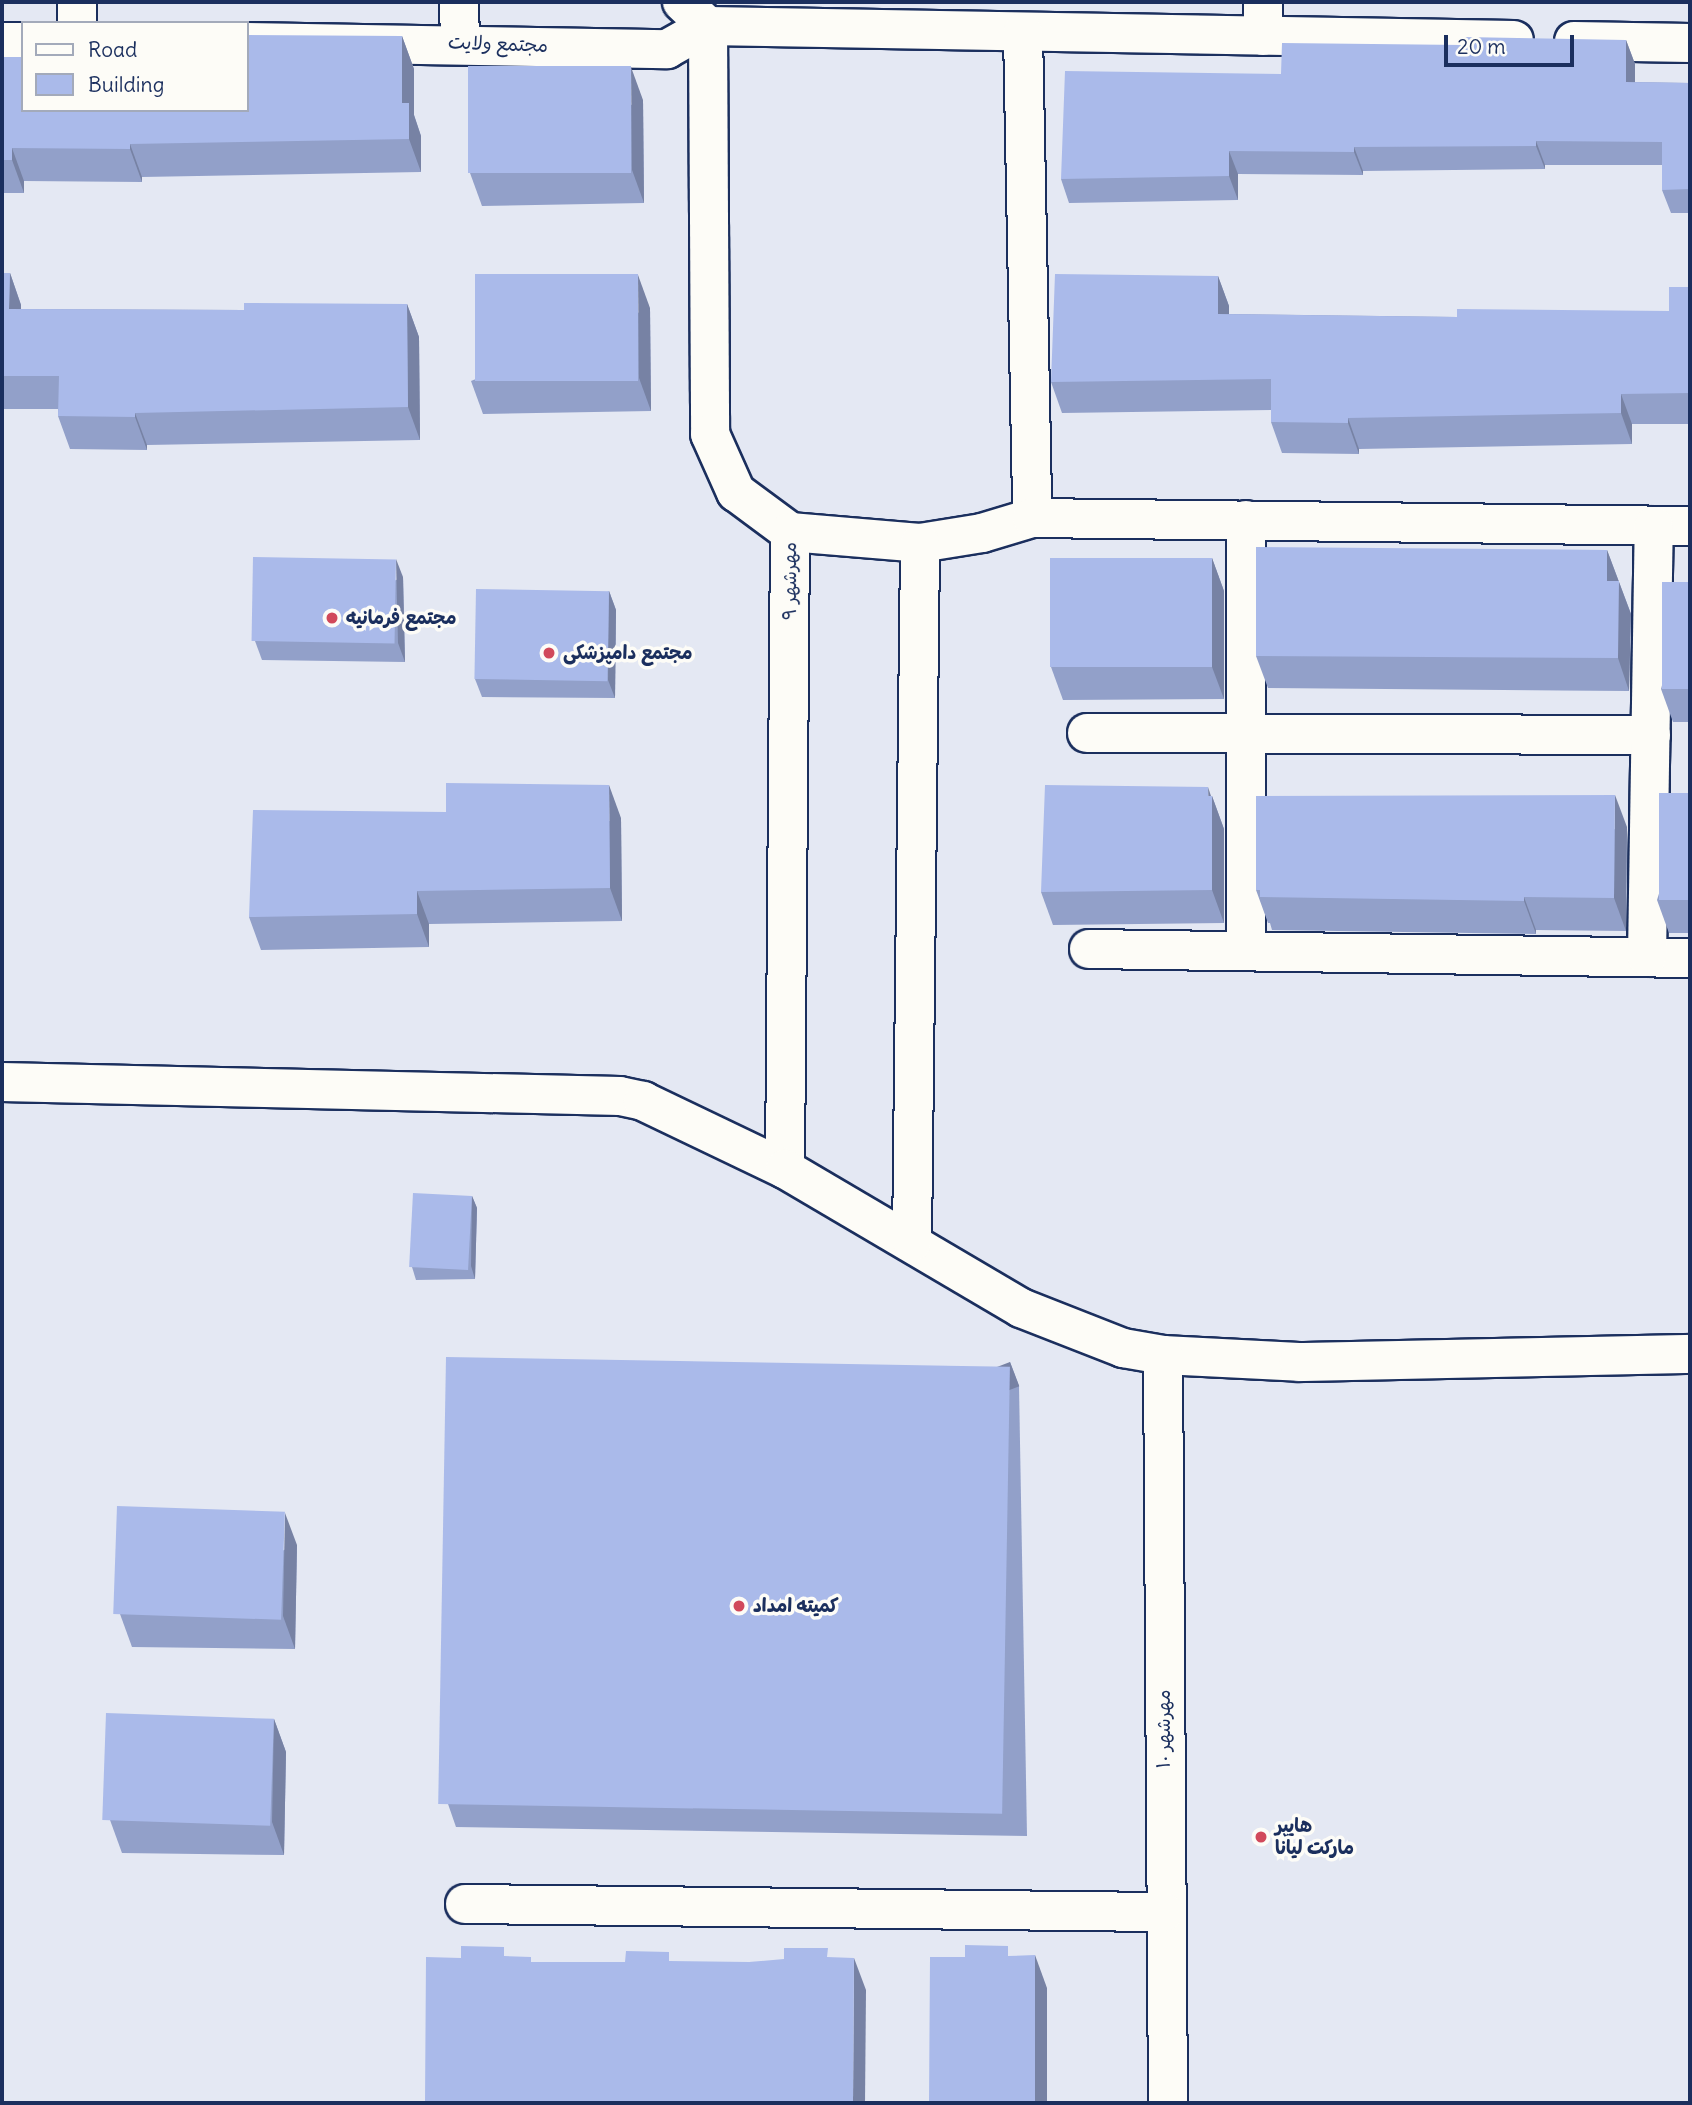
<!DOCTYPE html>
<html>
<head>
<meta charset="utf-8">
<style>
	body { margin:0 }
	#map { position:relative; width:1692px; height:2105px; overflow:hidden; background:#e4e8f3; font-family:Delius,"Playpen Sans Arabic",sans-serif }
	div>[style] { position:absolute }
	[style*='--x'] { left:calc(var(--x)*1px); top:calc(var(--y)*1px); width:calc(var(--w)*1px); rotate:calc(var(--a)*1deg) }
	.roads { filter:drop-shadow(2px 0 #1b2f5e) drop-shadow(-2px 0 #1b2f5e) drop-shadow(0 2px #1b2f5e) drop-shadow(0 -2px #1b2f5e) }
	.minor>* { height:38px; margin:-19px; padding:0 19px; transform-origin:19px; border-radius:19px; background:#fdfcf7 }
	.wall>* { inset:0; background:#92a0c9 }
	.shaded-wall>* { inset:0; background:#7782a4; transform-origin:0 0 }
	.building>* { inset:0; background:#aabaea; transform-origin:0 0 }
	.dots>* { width:19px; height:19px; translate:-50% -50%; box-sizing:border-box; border:4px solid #fdfcf7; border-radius:50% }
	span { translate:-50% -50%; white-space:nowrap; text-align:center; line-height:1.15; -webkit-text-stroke:7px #fdfcf7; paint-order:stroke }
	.street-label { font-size:19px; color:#1b2f5e }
	.poi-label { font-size:19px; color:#1b2f5e; font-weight:700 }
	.left { translate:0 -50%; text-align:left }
	.frame { position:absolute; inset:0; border:4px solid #1b2f5e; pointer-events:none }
	.legend { position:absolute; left:21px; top:21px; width:228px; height:91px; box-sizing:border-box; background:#fdfcf7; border:2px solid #a3aaba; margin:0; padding:9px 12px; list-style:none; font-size:21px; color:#1b2f5e }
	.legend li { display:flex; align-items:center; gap:14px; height:35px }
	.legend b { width:35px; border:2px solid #a3aaba }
	.scale { position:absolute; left:1444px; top:35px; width:130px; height:32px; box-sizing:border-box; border:4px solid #1b2f5e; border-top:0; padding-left:9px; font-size:21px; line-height:24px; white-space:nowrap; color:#1b2f5e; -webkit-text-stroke:5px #fdfcf7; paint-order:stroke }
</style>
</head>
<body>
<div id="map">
	<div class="roads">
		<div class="minor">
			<i style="--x:77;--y:2;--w:21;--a:90"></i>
			<i style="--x:459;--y:2;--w:41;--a:88.6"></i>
			<i style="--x:682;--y:2;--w:35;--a:43"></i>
			<i style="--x:1263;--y:2;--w:34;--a:90"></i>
			<i style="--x:708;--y:26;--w:408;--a:89.7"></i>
			<i style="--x:710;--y:434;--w:64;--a:65.9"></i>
			<i style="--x:736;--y:492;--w:67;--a:36.5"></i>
			<i style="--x:790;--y:532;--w:637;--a:90.45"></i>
			<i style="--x:708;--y:26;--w:806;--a:1"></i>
			<i style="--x:1023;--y:32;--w:486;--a:88.9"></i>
			<i style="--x:1574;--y:41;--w:116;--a:1"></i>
			<i style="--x:2;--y:42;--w:21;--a:0"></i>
			<i style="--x:247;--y:42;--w:420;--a:1"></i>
			<i style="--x:667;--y:49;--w:47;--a:-29.3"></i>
			<i style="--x:1246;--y:520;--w:430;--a:90"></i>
			<i style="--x:790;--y:532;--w:130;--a:4.8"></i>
			<i style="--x:920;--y:543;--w:63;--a:-9.2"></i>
			<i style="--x:982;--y:533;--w:52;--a:-16.7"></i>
			<i style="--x:1032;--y:518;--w:658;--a:0.7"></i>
			<i style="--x:1087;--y:733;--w:564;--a:0.2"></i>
			<i style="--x:1089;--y:949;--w:601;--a:0.86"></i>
			<i style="--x:1647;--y:957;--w:431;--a:-89.1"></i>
			<i style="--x:2;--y:1082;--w:618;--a:1.3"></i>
			<i style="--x:620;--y:1096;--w:24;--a:12"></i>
			<i style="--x:643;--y:1101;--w:157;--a:25.6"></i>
			<i style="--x:785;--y:1169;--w:274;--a:30.5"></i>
			<i style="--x:1021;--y:1308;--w:110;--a:21.4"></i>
			<i style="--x:1123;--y:1348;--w:41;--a:9.9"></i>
			<i style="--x:1163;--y:1355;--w:136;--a:2.9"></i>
			<i style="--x:1299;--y:1362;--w:391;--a:-1.2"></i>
			<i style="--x:912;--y:1242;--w:699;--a:-89.34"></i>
			<i style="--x:1163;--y:1355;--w:748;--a:89.62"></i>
			<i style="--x:465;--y:1904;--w:699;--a:0.66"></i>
		</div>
	</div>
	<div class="wall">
		<i style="clip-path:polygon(402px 36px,414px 69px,414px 115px,421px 136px,421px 172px,142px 177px,142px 182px,24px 181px,24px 193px,2px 193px,2px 57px,23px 110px)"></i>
		<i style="clip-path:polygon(1626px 40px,1635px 64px,1635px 82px,1690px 83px,1690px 213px,1671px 213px,1662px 190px,1662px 165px,1545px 165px,1545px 169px,1363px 171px,1363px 175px,1238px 174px,1238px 200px,1069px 203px,1061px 179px,1281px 74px,1463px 45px)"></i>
		<i style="clip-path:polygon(643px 100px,644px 203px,482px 206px,470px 173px)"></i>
		<i style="clip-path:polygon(2px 273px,10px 273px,21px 305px,21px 309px,244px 310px,407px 304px,419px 337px,420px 440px,147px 445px,147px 450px,70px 449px,58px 416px,58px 409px,2px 409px)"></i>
		<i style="clip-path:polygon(1218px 276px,1229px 306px,1229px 314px,1457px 317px,1669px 311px,1690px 287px,1690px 424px,1632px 424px,1632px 444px,1359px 449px,1359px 454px,1282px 453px,1271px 422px,1271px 410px,1062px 413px,1051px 382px)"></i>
		<i style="clip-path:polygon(650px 308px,651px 411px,483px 414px,471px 381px)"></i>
		<i style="clip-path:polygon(1607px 550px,1631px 614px,1629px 691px,1268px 688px,1256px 656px)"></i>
		<i style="clip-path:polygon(1212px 558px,1224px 591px,1224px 699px,1063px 700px,1051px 667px)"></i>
		<i style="clip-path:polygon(403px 577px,405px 662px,262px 660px,255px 641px)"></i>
		<i style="clip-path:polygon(1690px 582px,1690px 722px,1673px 722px,1661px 689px)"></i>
		<i style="clip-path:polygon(609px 591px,616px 610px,615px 698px,482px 697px,475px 679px)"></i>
		<i style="clip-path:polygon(1690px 793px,1690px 933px,1669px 933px,1657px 900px)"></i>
		<i style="clip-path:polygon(1211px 796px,1212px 796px,1224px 829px,1224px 923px,1053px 925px,1041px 892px)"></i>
		<i style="clip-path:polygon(621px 818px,622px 921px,429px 924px,429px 947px,261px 950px,249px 917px)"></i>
		<i style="clip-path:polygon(1627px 827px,1626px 931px,1536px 930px,1536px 934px,1272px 930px,1270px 923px,1268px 923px,1256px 890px)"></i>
		<i style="clip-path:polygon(472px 1196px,477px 1208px,475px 1279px,416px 1280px,412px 1267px)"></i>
		<i style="clip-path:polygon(1010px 1362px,1019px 1386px,1027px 1836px,456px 1827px,448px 1804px)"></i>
		<i style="clip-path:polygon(297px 1545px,295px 1649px,132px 1647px,120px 1614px)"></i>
		<i style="clip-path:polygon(274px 1719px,286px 1752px,284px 1855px,122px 1853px,110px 1820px)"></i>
	</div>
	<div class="shaded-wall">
		<i style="clip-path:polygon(402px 36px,414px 69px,414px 115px,421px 136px,421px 172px,409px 139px,402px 103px)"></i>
		<i style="clip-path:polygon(1626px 40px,1635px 64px,1635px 106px,1626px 82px)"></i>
		<i style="clip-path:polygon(631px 67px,643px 100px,644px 203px,632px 170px)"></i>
		<i style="clip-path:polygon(1536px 141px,1545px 165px,1545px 169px,1536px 146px)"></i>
		<i style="clip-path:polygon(130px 144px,142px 177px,142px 182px,130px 149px)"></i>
		<i style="clip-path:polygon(1354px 147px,1363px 171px,1363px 175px,1354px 152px)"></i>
		<i style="clip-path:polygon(12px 148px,24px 181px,24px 193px,12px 160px)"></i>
		<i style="clip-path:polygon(1229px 151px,1238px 174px,1238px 200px,1229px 176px)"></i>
		<i style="clip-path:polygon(10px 273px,21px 305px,21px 342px,9px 309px)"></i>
		<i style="clip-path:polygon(638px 275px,650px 308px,651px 411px,639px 378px)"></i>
		<i style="clip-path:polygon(1218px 276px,1229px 306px,1229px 345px,1218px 314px)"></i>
		<i style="clip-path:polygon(407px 304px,419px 337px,420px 440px,408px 407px)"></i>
		<i style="clip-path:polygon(1621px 394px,1632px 424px,1632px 444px,1621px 413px)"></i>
		<i style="clip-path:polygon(135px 413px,147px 445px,147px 450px,135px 417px)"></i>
		<i style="clip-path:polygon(1348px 418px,1359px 449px,1359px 454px,1348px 423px)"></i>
		<i style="clip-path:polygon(1607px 550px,1631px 614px,1629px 691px,1618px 658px,1607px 581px)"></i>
		<i style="clip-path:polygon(1212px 558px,1224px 591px,1224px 699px,1212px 667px)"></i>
		<i style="clip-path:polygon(396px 559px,403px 577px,405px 662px,398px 643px)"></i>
		<i style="clip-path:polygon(609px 591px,616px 610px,615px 698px,608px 680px)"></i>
		<i style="clip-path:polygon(609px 785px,621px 818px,622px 921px,610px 888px)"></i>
		<i style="clip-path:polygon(1208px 787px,1212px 799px,1212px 796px,1224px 829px,1224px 923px,1212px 890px)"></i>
		<i style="clip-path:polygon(1615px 795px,1627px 827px,1626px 931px,1614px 898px)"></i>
		<i style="clip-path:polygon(417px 891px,429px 924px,429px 947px,417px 914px)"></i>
		<i style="clip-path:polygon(1524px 897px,1536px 930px,1536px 934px,1524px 901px)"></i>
		<i style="clip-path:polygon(472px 1196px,477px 1208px,475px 1279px,471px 1266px)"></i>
		<i style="left:1010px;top:1362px;width:26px;height:450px;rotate:69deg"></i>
		<i style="clip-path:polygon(285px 1513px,297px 1545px,295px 1649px,283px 1616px)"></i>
		<i style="clip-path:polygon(274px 1719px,286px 1752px,284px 1855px,272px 1822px)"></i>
		<i style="clip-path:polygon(1035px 1955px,1047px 1988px,1047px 2103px,1035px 2103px)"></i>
		<i style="clip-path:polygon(854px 1958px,866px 1990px,865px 2103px,853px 2103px)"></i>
	</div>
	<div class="building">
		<i style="clip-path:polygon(247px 35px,402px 36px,402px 103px,409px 103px,409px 139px,130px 144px,130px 149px,12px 148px,12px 160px,2px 160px,2px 57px,23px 57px,23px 110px,247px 110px)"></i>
		<i style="clip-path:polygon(1463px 37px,1626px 40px,1626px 82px,1690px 83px,1690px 189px,1662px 190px,1662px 142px,1536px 141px,1536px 146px,1354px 147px,1354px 152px,1229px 151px,1229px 176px,1061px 179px,1065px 71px,1281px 74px,1282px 43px,1463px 45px)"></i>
		<i style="left:468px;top:66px;width:163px;height:107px"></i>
		<i style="clip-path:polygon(2px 273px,10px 273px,9px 309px,244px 310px,244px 303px,407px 304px,408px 407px,135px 413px,135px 417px,58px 416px,59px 376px,2px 376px)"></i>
		<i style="left:475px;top:274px;width:163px;height:107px"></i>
		<i style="clip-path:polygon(1055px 274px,1218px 276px,1218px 314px,1457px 317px,1457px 309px,1669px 311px,1669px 287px,1690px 287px,1690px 393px,1621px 394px,1621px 413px,1348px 418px,1348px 423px,1271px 422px,1271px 379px,1051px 382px)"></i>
		<i style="clip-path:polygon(1256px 547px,1607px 550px,1607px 581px,1619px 581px,1618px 658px,1256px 656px)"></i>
		<i style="left:253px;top:557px;width:143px;height:84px;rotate:1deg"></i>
		<i style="left:1050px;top:558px;width:162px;height:109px"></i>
		<i style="left:1662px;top:582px;width:28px;height:107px"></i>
		<i style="left:476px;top:589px;width:133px;height:90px;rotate:1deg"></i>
		<i style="clip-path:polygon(446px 783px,609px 785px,610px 888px,417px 891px,417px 914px,249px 917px,253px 810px,446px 812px)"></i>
		<i style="clip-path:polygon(1045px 785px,1208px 787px,1208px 796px,1212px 796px,1212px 890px,1041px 892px)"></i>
		<i style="left:1659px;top:793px;width:31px;height:107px"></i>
		<i style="clip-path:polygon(1615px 795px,1614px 898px,1524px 897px,1524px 901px,1260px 897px,1260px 890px,1256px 890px,1256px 796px)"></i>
		<i style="left:413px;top:1193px;width:59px;height:74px;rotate:3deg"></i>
		<i style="left:446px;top:1357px;width:564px;height:447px;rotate:1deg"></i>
		<i style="left:117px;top:1506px;width:168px;height:108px;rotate:2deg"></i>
		<i style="left:106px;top:1713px;width:168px;height:107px;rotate:2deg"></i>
		<i style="clip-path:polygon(965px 1945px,1008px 1946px,1008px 1956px,1035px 1955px,1035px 2103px,929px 2103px,930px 1957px,965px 1957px)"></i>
		<i style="clip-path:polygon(461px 1946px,504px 1947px,504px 1956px,531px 1957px,531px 1962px,625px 1962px,626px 1951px,669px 1952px,669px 1961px,749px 1962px,784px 1959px,784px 1948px,828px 1948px,827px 1957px,854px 1958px,853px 2103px,425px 2103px,426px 1957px,461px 1958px)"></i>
	</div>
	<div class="dots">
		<i style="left:332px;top:618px;background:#d1495b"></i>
		<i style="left:549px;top:653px;background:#d1495b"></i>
		<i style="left:739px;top:1606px;background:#d1495b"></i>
		<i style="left:1261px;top:1837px;background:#d1495b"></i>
	</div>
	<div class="street-label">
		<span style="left:498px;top:44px;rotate:2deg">مجتمع ولایت</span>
		<span style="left:790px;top:581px;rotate:-90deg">مهرشهر ۹</span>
		<span style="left:1164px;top:1729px;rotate:-90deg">مهرشهر ۱۰</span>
	</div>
	<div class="poi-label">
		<span class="left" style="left:346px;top:618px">مجتمع فرمانیه</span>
		<span class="left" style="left:563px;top:653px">مجتمع دامپزشکی</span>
		<span class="left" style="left:753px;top:1606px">کمیته امداد</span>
		<span class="left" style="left:1275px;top:1837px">هایپر<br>مارکت لیانا</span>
	</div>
	<div class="frame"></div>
	<ul class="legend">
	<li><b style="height:9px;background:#fdfcf7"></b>Road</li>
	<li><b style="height:19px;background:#aabaea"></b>Building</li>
	</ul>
	<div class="scale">20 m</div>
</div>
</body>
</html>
